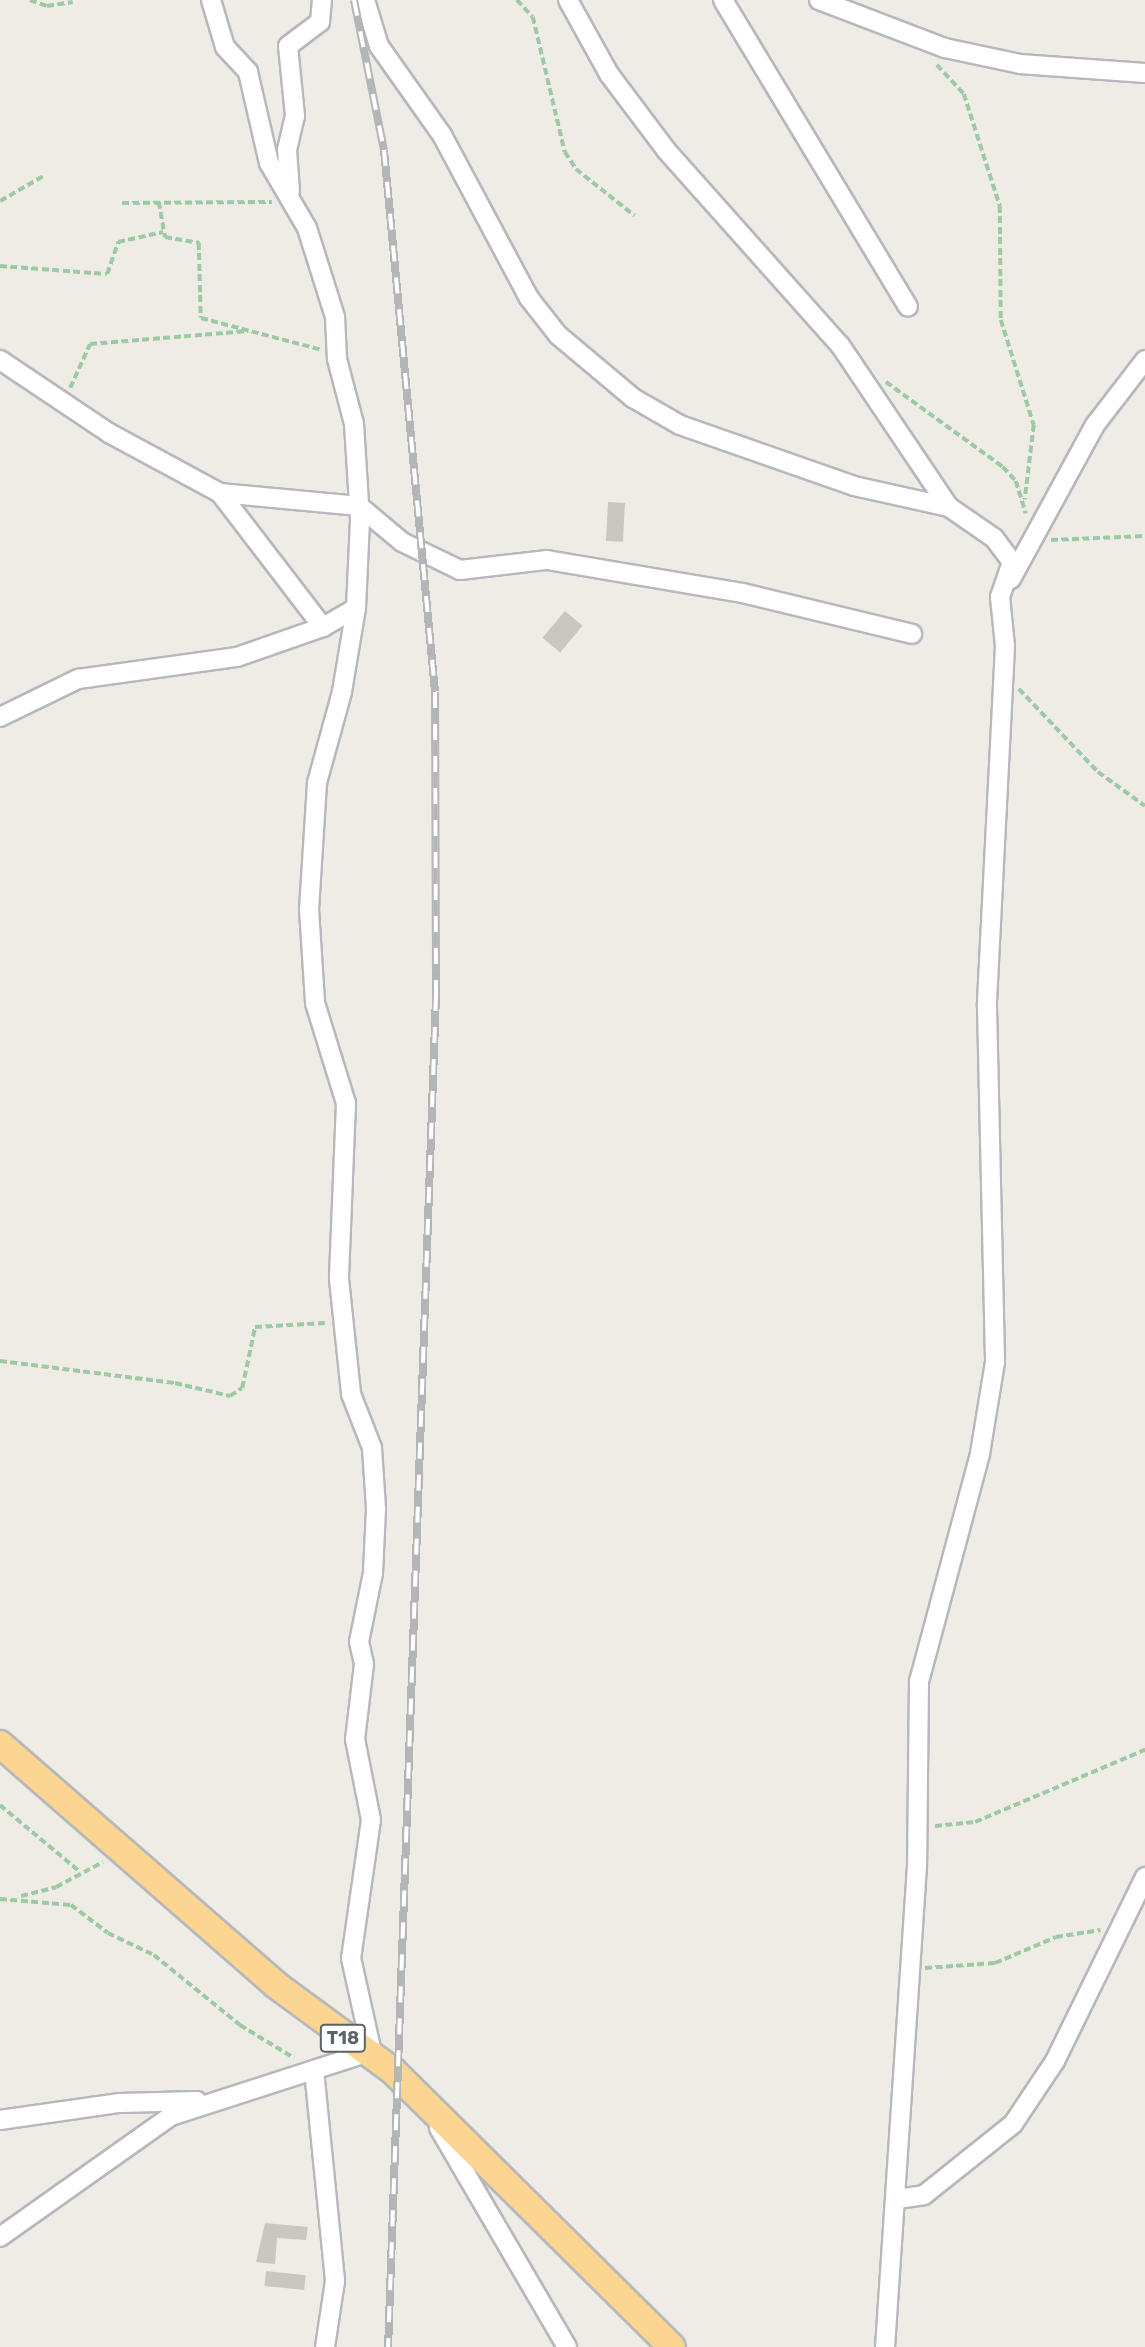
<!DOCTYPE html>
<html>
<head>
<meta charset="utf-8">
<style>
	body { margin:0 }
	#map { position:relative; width:1145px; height:2347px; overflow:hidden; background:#efece5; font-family:Rubik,sans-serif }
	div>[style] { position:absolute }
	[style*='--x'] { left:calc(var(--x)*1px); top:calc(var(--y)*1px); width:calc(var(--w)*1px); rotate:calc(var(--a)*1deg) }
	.building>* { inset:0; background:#cac7c3; transform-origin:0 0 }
	.path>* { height:3.5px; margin-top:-1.75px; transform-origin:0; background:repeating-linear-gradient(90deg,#9ccaa5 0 7px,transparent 0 10.5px) }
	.roads { filter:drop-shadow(2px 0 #b6b8bc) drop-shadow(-2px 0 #b6b8bc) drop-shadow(0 2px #b6b8bc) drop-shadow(0 -2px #b6b8bc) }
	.minor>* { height:18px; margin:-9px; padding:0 9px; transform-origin:9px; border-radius:9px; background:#fff }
	.highway>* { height:26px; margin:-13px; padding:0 13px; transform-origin:13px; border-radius:13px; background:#fcd590 }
	.rail>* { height:8px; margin-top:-4px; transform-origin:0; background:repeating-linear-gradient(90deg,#fff 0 16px,#b4b5b6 0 32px); box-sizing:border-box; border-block:2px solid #b4b5b6 }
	span { translate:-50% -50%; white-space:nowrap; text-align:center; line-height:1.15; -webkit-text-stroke:5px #fff; paint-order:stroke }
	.shield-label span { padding:2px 5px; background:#fff; border:2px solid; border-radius:5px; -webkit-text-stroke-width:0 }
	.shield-label { font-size:18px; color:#5d6266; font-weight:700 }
</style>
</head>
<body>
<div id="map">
	<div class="building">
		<i style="left:608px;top:502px;width:17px;height:39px;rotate:3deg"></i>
		<i style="left:565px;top:611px;width:23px;height:35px;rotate:40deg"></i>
		<i style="clip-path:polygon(265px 2223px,308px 2227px,306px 2240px,277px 2238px,275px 2264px,256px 2262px)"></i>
		<i style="left:266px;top:2271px;width:40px;height:15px;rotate:6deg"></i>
	</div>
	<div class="path">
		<i style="--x:30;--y:0;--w:18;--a:19"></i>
		<i style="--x:47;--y:6;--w:26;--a:-9"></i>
		<i style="--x:517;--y:0;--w:23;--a:47"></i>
		<i style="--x:533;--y:17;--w:139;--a:76.7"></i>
		<i style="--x:565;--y:152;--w:20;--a:57"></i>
		<i style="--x:576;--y:169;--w:75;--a:38.5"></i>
		<i style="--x:937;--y:65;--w:40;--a:47"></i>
		<i style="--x:964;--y:94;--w:118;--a:72.2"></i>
		<i style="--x:1000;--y:206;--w:114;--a:89.5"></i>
		<i style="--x:1001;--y:320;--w:110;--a:72.6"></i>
		<i style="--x:1034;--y:425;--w:75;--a:96.9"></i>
		<i style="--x:0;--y:201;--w:52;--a:-30"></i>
		<i style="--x:159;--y:202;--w:36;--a:80"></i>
		<i style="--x:165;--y:237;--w:35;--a:10"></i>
		<i style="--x:199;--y:243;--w:75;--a:88.5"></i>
		<i style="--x:201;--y:318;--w:125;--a:14.8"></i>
		<i style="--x:122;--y:203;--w:150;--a:-0.4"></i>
		<i style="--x:0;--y:266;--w:107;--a:4.3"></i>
		<i style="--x:107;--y:274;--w:34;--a:-71"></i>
		<i style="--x:118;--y:242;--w:46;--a:-12.5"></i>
		<i style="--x:886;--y:382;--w:145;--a:36"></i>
		<i style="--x:1003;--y:467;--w:19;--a:47"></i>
		<i style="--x:1016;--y:481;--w:34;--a:73"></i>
		<i style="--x:70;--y:388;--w:48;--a:-65.6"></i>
		<i style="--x:90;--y:344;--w:159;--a:-4.7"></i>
		<i style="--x:1051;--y:540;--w:94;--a:-2.4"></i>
		<i style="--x:1019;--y:689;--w:115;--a:46.4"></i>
		<i style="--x:1098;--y:772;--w:58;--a:35.9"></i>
		<i style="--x:0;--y:1361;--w:176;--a:7.2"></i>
		<i style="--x:175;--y:1383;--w:57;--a:13.3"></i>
		<i style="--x:230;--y:1396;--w:14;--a:-34"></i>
		<i style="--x:242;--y:1388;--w:62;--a:-78"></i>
		<i style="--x:255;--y:1327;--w:70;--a:-3.3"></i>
		<i style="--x:0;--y:1805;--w:102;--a:39.8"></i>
		<i style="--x:935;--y:1826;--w:40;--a:-5.7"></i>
		<i style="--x:975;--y:1822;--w:185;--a:-23"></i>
		<i style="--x:21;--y:1896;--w:36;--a:-14"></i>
		<i style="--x:56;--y:1887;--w:53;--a:-28"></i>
		<i style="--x:0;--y:1899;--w:71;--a:4.8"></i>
		<i style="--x:71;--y:1905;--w:46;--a:37.1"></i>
		<i style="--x:108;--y:1933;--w:51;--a:25.6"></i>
		<i style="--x:154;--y:1955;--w:111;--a:39.1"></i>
		<i style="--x:240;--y:2025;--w:63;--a:31.4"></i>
		<i style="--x:925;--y:1968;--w:70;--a:-4.1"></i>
		<i style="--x:995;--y:1963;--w:66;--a:-23.1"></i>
		<i style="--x:1056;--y:1937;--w:45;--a:-9"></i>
	</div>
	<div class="roads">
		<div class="minor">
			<i style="--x:211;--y:0;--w:49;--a:73.4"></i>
			<i style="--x:225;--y:47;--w:34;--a:47"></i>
			<i style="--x:248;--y:72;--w:93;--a:77"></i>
			<i style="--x:269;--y:163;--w:75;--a:59.7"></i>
			<i style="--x:307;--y:228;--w:93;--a:72.5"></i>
			<i style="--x:335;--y:317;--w:42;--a:87.3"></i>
			<i style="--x:337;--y:359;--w:67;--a:75.3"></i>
			<i style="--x:354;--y:424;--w:96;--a:86.4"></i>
			<i style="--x:360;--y:520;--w:88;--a:92.6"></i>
			<i style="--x:356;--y:608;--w:85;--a:99.5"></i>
			<i style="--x:342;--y:692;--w:94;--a:105.4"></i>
			<i style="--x:317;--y:783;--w:126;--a:93.6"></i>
			<i style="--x:309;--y:909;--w:94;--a:86.3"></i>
			<i style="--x:315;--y:1003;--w:105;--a:72.8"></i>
			<i style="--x:346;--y:1103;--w:176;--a:92.3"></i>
			<i style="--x:339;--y:1279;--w:116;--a:84"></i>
			<i style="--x:351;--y:1394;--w:58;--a:68.7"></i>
			<i style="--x:372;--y:1448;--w:61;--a:86.2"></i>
			<i style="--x:376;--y:1509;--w:64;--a:92.7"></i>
			<i style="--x:373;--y:1573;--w:70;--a:101.5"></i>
			<i style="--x:359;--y:1642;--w:23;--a:77"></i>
			<i style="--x:364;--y:1664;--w:76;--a:96.8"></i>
			<i style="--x:355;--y:1739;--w:83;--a:78.8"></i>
			<i style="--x:371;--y:1820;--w:139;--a:98.2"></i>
			<i style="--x:351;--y:1958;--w:101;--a:77.5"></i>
			<i style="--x:365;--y:0;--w:48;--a:73.1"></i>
			<i style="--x:379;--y:46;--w:109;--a:54.7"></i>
			<i style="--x:442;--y:135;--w:185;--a:61.9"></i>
			<i style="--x:529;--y:298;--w:47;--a:51.9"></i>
			<i style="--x:558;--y:335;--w:98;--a:40"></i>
			<i style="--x:633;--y:398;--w:54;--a:29.9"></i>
			<i style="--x:680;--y:425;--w:184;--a:19.3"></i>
			<i style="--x:854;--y:486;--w:97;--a:12.5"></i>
			<i style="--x:949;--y:507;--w:55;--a:34.6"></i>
			<i style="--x:994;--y:538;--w:30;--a:53"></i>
			<i style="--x:1012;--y:562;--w:37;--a:109"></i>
			<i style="--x:1000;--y:597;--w:49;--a:84.2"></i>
			<i style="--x:1005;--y:646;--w:361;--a:92.9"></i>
			<i style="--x:987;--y:1007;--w:355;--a:88.7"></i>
			<i style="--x:995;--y:1362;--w:93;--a:99.3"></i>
			<i style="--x:980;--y:1454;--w:235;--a:105"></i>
			<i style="--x:919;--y:1681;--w:185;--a:90.6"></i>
			<i style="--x:917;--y:1866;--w:482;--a:93.8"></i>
			<i style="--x:568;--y:0;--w:85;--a:61"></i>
			<i style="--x:609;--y:74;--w:95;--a:53.1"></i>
			<i style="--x:666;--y:150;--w:261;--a:48.3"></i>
			<i style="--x:840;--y:345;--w:195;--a:56.1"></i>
			<i style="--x:723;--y:0;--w:358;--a:58.9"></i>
			<i style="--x:819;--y:0;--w:135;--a:20.9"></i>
			<i style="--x:945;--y:48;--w:77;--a:12"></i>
			<i style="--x:1020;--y:64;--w:125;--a:4.1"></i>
			<i style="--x:290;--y:191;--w:41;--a:-94.2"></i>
			<i style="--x:287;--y:150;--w:35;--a:-77"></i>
			<i style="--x:295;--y:116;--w:70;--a:-95.7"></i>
			<i style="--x:288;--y:46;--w:40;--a:-37"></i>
			<i style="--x:320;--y:22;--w:22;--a:-85"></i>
			<i style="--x:0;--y:360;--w:131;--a:33.8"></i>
			<i style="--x:109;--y:433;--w:126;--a:28.4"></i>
			<i style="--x:220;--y:493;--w:140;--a:5.3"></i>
			<i style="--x:359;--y:506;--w:56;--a:39.9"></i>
			<i style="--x:402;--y:542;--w:64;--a:25.8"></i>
			<i style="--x:460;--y:570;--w:88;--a:-6.6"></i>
			<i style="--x:547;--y:560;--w:199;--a:9.6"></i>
			<i style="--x:743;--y:593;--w:174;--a:13.6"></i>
			<i style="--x:220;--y:493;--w:169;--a:52.5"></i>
			<i style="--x:1011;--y:579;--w:175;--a:-61.4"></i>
			<i style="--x:1095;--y:425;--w:82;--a:-52.4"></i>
			<i style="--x:0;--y:717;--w:87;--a:-26"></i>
			<i style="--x:78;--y:679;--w:161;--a:-7.9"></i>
			<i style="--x:237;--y:657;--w:91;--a:-19.2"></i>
			<i style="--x:323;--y:627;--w:38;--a:-30"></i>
			<i style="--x:314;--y:2070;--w:212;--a:84.3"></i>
			<i style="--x:335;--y:2281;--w:67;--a:98.6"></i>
			<i style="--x:0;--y:2120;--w:121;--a:-8.1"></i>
			<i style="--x:120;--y:2103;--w:77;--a:-1.5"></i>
			<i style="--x:439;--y:2128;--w:254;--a:59.7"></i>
			<i style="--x:897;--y:2199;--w:27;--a:-8"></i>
			<i style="--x:924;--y:2195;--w:114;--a:-38.6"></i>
			<i style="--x:1013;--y:2124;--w:76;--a:-56.3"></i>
			<i style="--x:1055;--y:2061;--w:205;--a:-63.9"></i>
			<i style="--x:0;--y:2237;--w:209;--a:-35.3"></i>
			<i style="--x:171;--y:2116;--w:205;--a:-17.9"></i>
		</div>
		<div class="highway">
			<i style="--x:0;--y:1744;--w:366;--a:41.1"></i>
			<i style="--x:276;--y:1985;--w:145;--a:36.3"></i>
			<i style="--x:393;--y:2071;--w:392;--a:44.7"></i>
		</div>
	</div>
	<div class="rail">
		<i style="--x:354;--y:0;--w:153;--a:78.7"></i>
		<i style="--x:384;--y:150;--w:544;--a:84.62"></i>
		<i style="--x:435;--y:692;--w:303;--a:89.8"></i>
		<i style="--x:436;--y:995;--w:1353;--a:92.03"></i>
	</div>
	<div class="shield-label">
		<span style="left:343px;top:2038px">T18</span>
	</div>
</div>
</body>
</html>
